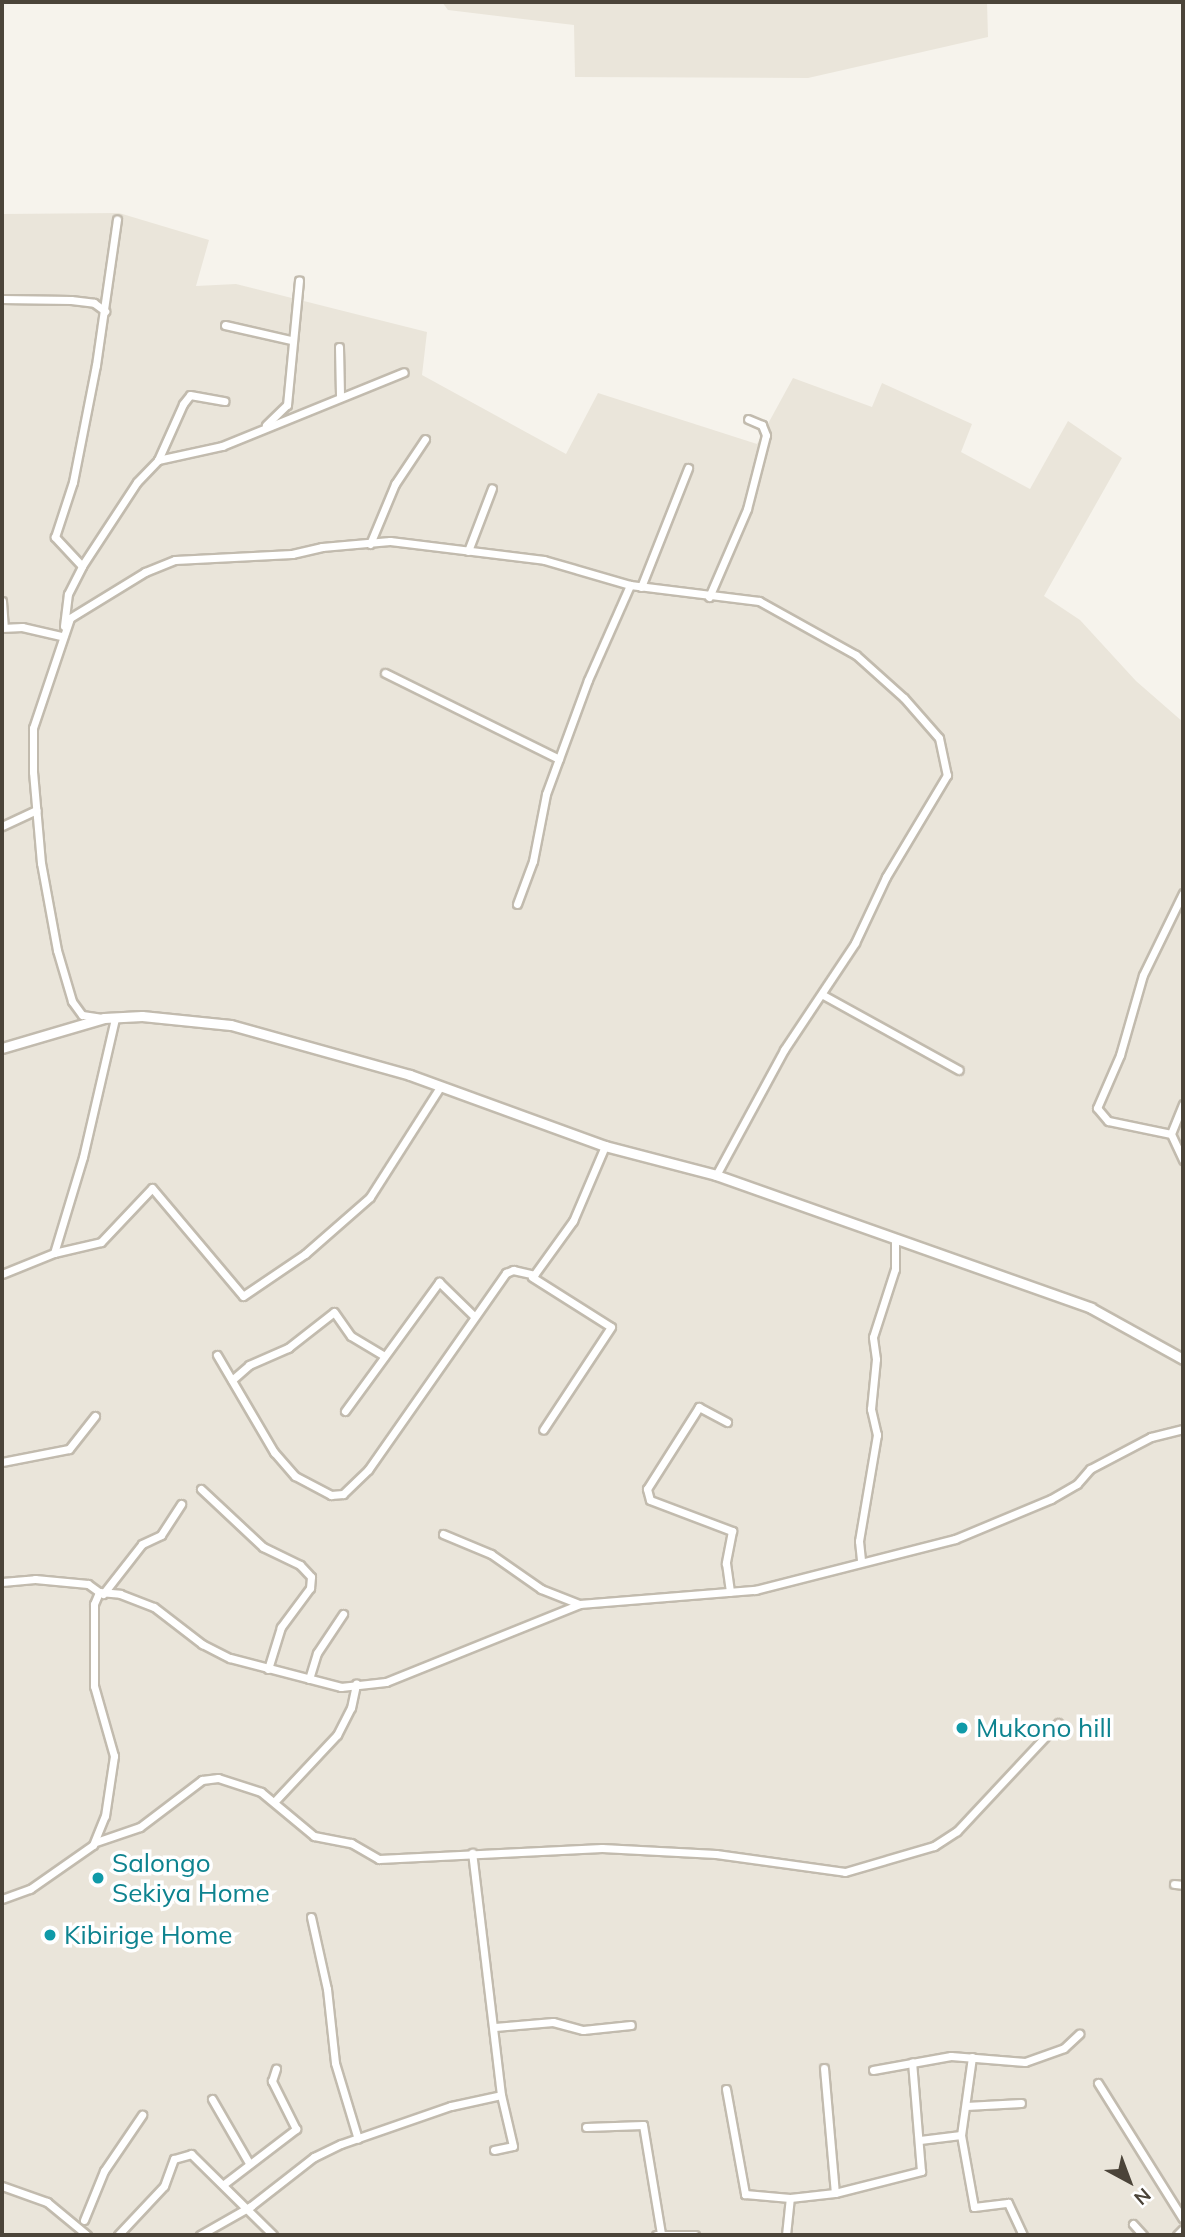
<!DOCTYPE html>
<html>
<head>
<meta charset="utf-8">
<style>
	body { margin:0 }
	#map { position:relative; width:1185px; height:2237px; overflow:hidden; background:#f6f3ec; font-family:Mulish,sans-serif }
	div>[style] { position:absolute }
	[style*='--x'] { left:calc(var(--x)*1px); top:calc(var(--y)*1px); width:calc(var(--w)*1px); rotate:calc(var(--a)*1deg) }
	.residential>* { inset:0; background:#eae5da }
	.roads { filter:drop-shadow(2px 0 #c2bbae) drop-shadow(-2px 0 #c2bbae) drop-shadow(0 2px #c2bbae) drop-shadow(0 -2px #c2bbae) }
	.minor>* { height:7px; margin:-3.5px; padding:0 3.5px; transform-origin:3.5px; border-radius:3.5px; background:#fff }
	.tertiary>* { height:9px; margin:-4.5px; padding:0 4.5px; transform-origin:4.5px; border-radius:4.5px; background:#fff }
	.dots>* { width:19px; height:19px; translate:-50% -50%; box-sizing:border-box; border:4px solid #fff; border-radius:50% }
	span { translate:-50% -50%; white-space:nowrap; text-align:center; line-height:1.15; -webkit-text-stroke:7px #fff; paint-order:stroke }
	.culture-label { font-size:26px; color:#0d838f }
	.left { translate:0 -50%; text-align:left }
	.frame { position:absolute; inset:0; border:4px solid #4b4439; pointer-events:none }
	.north { position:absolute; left:1094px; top:2146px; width:70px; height:70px; -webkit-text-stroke:5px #fff; paint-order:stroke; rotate:139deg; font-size:19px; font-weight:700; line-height:28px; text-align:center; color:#4b4439 }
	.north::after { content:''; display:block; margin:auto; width:24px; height:32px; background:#4b4439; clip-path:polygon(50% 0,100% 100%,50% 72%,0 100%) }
</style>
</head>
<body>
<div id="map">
	<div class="residential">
		<i style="clip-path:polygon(442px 2px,987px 2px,988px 37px,808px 78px,575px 77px,574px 25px,448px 10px)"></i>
		<i style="clip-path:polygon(119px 213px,209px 240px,196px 286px,236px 284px,427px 332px,422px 375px,566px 454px,598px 393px,757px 444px,793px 378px,872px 407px,882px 383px,972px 424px,961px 452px,1030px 489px,1068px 421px,1122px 458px,1044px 596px,1080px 620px,1136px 681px,1183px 722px,1183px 2235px,2px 2235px,2px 214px)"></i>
	</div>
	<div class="roads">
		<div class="minor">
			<i style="--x:2;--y:299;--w:69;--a:0.8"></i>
			<i style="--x:71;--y:300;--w:23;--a:7"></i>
			<i style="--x:94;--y:303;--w:14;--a:36"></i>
			<i style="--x:225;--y:325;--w:68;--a:12.8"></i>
			<i style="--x:339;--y:347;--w:48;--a:88.8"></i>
			<i style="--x:266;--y:425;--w:29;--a:-44"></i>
			<i style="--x:287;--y:405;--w:125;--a:-84.5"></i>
			<i style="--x:158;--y:460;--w:66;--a:-12.3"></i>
			<i style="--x:222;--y:446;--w:196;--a:-22.1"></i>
			<i style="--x:370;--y:544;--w:65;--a:-67.4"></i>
			<i style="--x:395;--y:484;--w:54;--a:-56.3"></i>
			<i style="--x:468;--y:551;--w:67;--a:-69.1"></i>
			<i style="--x:82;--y:566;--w:40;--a:-133"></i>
			<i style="--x:55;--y:537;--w:58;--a:-71.9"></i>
			<i style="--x:73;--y:482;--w:119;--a:-78.9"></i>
			<i style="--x:96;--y:365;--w:147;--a:-81.8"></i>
			<i style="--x:641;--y:587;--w:128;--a:-68.4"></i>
			<i style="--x:709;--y:597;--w:96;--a:-66.6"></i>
			<i style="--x:747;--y:509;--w:76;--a:-75.6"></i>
			<i style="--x:766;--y:435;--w:11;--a:-112"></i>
			<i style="--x:762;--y:425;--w:15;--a:-157"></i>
			<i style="--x:2;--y:601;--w:26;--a:86"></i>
			<i style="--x:64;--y:626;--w:32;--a:-83"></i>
			<i style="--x:68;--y:594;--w:31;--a:-63"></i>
			<i style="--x:82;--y:566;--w:100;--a:-56.8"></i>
			<i style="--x:137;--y:482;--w:30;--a:-46"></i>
			<i style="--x:158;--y:460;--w:61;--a:-65.9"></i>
			<i style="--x:183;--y:404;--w:11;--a:-52"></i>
			<i style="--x:190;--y:395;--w:35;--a:10"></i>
			<i style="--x:2;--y:628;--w:20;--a:-3"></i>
			<i style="--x:22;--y:627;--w:40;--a:13"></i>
			<i style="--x:385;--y:673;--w:194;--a:26.3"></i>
			<i style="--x:2;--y:826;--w:38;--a:-25"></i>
			<i style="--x:517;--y:904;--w:46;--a:-69.6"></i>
			<i style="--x:533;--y:861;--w:68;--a:-79"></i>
			<i style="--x:546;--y:794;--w:121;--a:-69.8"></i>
			<i style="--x:588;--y:680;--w:104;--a:-66.1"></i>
			<i style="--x:823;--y:995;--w:155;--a:28.9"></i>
			<i style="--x:102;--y:1018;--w:20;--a:-171"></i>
			<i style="--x:82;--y:1015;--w:17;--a:-126"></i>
			<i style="--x:72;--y:1001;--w:53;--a:-106.4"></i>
			<i style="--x:57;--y:950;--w:88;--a:-100.4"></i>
			<i style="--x:41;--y:863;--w:91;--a:-95"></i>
			<i style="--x:33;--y:772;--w:44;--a:-90"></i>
			<i style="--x:33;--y:728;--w:116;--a:-71.4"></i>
			<i style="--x:70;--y:618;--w:88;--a:-31.5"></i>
			<i style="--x:145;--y:572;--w:32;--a:-22"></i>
			<i style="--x:175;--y:560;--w:117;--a:-2.9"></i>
			<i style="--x:292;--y:554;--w:31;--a:-13"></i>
			<i style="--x:322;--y:547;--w:68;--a:-5"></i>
			<i style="--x:390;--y:541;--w:155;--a:7"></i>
			<i style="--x:544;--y:560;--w:90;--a:16.2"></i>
			<i style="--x:630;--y:585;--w:130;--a:7.1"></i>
			<i style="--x:759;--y:601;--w:111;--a:29.1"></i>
			<i style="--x:856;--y:655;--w:64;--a:41.9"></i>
			<i style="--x:904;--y:698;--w:53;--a:48.8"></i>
			<i style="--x:939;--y:738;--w:38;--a:78"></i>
			<i style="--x:947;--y:775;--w:119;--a:120.9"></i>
			<i style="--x:886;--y:877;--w:73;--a:115.2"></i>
			<i style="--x:855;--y:943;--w:128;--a:123.6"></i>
			<i style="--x:784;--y:1050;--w:142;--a:118.5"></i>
			<i style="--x:1183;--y:1104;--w:32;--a:112"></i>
			<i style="--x:1171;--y:1134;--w:29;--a:65"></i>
			<i style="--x:1171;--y:1134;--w:64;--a:-168.3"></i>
			<i style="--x:1108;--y:1121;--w:17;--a:-130"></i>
			<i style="--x:1097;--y:1108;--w:58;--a:-66.5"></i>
			<i style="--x:1120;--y:1055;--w:83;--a:-74"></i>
			<i style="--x:1143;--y:975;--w:91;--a:-64"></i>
			<i style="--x:54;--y:1253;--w:48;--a:-13.2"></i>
			<i style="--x:101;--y:1242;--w:74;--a:-46.6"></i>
			<i style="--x:152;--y:1188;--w:141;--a:49.9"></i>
			<i style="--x:243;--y:1296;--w:75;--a:-34.1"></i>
			<i style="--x:305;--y:1254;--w:86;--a:-41.2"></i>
			<i style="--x:370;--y:1197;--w:130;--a:-57.5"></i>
			<i style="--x:2;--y:1274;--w:56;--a:-22"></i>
			<i style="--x:54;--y:1253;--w:100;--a:-73.2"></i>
			<i style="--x:83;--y:1157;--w:143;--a:-77"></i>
			<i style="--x:532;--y:1277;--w:93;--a:32.3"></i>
			<i style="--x:611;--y:1327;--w:123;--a:123.4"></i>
			<i style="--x:217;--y:1355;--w:113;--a:59.6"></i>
			<i style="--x:274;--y:1452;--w:32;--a:49"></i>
			<i style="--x:295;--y:1476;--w:41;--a:27.8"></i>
			<i style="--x:331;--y:1495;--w:12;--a:-5"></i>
			<i style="--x:343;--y:1494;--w:35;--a:-44"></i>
			<i style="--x:368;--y:1470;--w:241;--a:-55"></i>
			<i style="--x:506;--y:1273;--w:8;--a:-23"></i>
			<i style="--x:513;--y:1270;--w:22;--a:13"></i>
			<i style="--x:534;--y:1275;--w:67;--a:-54.2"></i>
			<i style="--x:573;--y:1221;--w:82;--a:-66.9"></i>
			<i style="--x:232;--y:1380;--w:23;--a:-41"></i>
			<i style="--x:249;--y:1365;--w:43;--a:-23.6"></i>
			<i style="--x:288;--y:1348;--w:58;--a:-38"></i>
			<i style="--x:334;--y:1312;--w:29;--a:55"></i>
			<i style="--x:351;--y:1336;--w:39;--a:31"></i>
			<i style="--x:345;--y:1411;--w:160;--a:-53.9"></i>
			<i style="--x:439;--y:1282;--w:49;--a:44.2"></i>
			<i style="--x:727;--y:1422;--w:32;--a:-152"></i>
			<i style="--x:699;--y:1407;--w:97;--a:122.4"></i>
			<i style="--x:647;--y:1489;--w:11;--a:75"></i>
			<i style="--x:650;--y:1500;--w:88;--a:20.7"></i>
			<i style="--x:732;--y:1531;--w:33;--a:101"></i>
			<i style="--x:726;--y:1563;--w:29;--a:82"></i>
			<i style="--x:2;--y:1462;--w:68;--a:-11"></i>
			<i style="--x:69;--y:1449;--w:42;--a:-51.8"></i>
			<i style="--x:201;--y:1489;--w:85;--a:43.1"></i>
			<i style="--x:263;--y:1547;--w:41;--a:25.9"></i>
			<i style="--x:300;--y:1565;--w:16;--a:47"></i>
			<i style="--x:311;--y:1577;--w:11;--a:95"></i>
			<i style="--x:310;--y:1588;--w:49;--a:126.6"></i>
			<i style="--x:281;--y:1627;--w:44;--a:107.2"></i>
			<i style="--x:443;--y:1534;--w:52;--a:22.6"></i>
			<i style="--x:491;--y:1554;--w:61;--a:35"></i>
			<i style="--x:541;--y:1589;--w:41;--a:21.5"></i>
			<i style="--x:861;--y:1560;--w:19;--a:-96"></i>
			<i style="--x:859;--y:1541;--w:108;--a:-80.4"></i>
			<i style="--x:877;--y:1435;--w:27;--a:-103"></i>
			<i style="--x:871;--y:1409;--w:50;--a:-84.3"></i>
			<i style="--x:876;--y:1359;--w:22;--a:-98"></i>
			<i style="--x:873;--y:1337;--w:71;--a:-72.1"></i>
			<i style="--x:895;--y:1269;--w:28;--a:-90"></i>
			<i style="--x:2;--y:1582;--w:33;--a:-5"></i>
			<i style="--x:35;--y:1579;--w:53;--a:5.4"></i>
			<i style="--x:88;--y:1584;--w:14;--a:36"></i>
			<i style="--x:103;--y:1594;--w:63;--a:-52"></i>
			<i style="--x:142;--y:1544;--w:21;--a:-25"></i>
			<i style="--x:161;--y:1535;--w:37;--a:-57"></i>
			<i style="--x:309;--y:1679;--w:27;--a:-73"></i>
			<i style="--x:317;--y:1653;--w:47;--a:-56.3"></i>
			<i style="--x:274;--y:1802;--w:92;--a:-46.8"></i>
			<i style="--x:337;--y:1735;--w:30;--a:-63"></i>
			<i style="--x:351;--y:1708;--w:25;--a:-78"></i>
			<i style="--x:96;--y:1842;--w:46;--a:-18.8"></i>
			<i style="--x:140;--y:1827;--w:78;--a:-37.2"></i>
			<i style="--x:202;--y:1780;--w:16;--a:-7"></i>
			<i style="--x:218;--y:1778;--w:45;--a:18"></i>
			<i style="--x:261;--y:1792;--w:69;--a:39.7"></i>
			<i style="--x:314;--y:1836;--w:38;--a:11"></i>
			<i style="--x:351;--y:1843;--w:32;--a:30"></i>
			<i style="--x:379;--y:1859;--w:223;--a:-2.8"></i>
			<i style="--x:602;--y:1848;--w:114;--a:3"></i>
			<i style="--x:716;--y:1854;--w:130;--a:7.9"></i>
			<i style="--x:845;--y:1872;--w:93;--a:-16.3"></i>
			<i style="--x:934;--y:1846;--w:27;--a:-33"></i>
			<i style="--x:957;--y:1831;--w:148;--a:-46.9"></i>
			<i style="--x:1174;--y:1884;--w:9;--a:6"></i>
			<i style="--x:2;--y:1899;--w:30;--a:-20"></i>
			<i style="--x:30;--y:1889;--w:77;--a:-34.9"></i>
			<i style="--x:93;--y:1845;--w:31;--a:-68"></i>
			<i style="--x:105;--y:1816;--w:61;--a:-81.5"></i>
			<i style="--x:114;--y:1756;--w:73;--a:-105.9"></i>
			<i style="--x:94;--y:1686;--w:82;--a:-90"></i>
			<i style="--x:94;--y:1604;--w:13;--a:-67"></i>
			<i style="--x:99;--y:1592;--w:21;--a:5"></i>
			<i style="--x:120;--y:1594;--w:36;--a:21"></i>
			<i style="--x:154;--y:1607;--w:61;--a:37.6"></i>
			<i style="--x:202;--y:1644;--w:31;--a:27"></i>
			<i style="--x:230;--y:1658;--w:115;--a:14.6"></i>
			<i style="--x:341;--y:1687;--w:45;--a:-6.3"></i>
			<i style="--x:386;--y:1682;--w:209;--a:-21.9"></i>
			<i style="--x:580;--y:1604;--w:176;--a:-4.6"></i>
			<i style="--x:755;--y:1590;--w:206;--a:-14.3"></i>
			<i style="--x:955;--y:1539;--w:104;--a:-22.6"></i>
			<i style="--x:1051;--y:1499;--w:30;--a:-30"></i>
			<i style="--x:1077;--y:1484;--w:20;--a:-49"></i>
			<i style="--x:1090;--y:1469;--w:69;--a:-27.7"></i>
			<i style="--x:1151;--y:1437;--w:33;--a:-14"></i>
			<i style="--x:311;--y:1917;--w:74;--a:77.5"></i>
			<i style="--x:327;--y:1989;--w:74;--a:83.8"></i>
			<i style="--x:335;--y:2063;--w:79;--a:73.2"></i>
			<i style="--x:495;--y:2027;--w:58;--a:-4.9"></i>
			<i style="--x:553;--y:2022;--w:31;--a:15"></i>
			<i style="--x:583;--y:2030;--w:48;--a:-5.9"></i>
			<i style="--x:972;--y:2057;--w:79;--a:98"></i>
			<i style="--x:961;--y:2135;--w:73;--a:79.8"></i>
			<i style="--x:974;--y:2207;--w:34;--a:-7"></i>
			<i style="--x:1008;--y:2203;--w:35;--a:65"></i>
			<i style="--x:824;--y:2068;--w:125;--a:85"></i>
			<i style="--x:873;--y:2070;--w:79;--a:-10.2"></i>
			<i style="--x:951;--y:2056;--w:74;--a:4.6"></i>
			<i style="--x:1025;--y:2062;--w:41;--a:-19.7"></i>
			<i style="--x:1064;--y:2048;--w:21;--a:-43"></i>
			<i style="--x:1098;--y:2083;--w:160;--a:58"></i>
			<i style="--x:726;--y:2089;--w:107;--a:79.7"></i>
			<i style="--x:745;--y:2194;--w:45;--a:5.1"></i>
			<i style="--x:790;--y:2198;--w:45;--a:-6.3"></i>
			<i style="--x:835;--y:2193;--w:89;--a:-14.3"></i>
			<i style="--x:921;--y:2171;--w:109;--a:-94.7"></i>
			<i style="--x:212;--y:2099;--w:74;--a:60"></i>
			<i style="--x:966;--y:2106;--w:55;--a:-3.1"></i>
			<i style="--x:586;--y:2127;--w:57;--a:-2"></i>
			<i style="--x:643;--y:2125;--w:110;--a:80.6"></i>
			<i style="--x:920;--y:2140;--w:41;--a:-7"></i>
			<i style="--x:494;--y:2150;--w:19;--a:-12"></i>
			<i style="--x:513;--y:2146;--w:52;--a:-103.2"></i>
			<i style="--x:224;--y:2184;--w:91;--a:-37.4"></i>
			<i style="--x:296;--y:2129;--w:54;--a:-116.6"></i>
			<i style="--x:272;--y:2081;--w:13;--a:-72"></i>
			<i style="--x:2;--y:2186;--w:48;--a:19.6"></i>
			<i style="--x:47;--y:2202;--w:52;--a:39.5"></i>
			<i style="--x:84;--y:2220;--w:53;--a:-67.8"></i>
			<i style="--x:104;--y:2171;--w:68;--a:-55.8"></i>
			<i style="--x:1133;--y:2224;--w:15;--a:48"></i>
			<i style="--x:118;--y:2235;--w:67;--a:-46.8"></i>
			<i style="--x:164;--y:2186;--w:29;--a:-70"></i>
			<i style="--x:174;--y:2159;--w:18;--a:-16"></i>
			<i style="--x:191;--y:2154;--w:115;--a:44.6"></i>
			<i style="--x:200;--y:2235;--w:59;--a:-29.6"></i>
			<i style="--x:251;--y:2206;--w:80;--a:-37.9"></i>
			<i style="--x:314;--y:2157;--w:30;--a:-26"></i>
			<i style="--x:341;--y:2144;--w:116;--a:-19.1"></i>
			<i style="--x:451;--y:2106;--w:51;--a:-12.4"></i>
			<i style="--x:501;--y:2095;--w:244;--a:-96.8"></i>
			<i style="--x:656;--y:2235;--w:39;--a:0"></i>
			<i style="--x:786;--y:2235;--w:37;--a:-84"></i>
			<i style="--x:1177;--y:2235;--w:8;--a:-45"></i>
		</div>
		<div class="tertiary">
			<i style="--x:2;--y:1048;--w:106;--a:-16.4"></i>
			<i style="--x:104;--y:1018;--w:38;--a:-3"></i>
			<i style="--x:142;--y:1016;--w:89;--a:5.8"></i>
			<i style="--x:231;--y:1025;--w:186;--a:15.6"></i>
			<i style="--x:410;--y:1075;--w:208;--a:20"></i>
			<i style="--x:605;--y:1146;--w:115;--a:14.6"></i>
			<i style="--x:716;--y:1175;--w:398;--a:19.5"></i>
			<i style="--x:1091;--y:1308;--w:105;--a:29"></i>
		</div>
	</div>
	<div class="dots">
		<i style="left:962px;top:1728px;background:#0f9aa8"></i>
		<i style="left:98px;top:1878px;background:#0f9aa8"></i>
		<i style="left:50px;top:1935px;background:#0f9aa8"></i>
	</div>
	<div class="culture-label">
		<span class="left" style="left:976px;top:1728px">Mukono hill</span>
		<span class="left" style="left:112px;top:1878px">Salongo<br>Sekiya Home</span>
		<span class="left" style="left:64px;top:1935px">Kibirige Home</span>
	</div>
	<div class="frame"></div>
	<div class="north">N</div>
</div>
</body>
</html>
